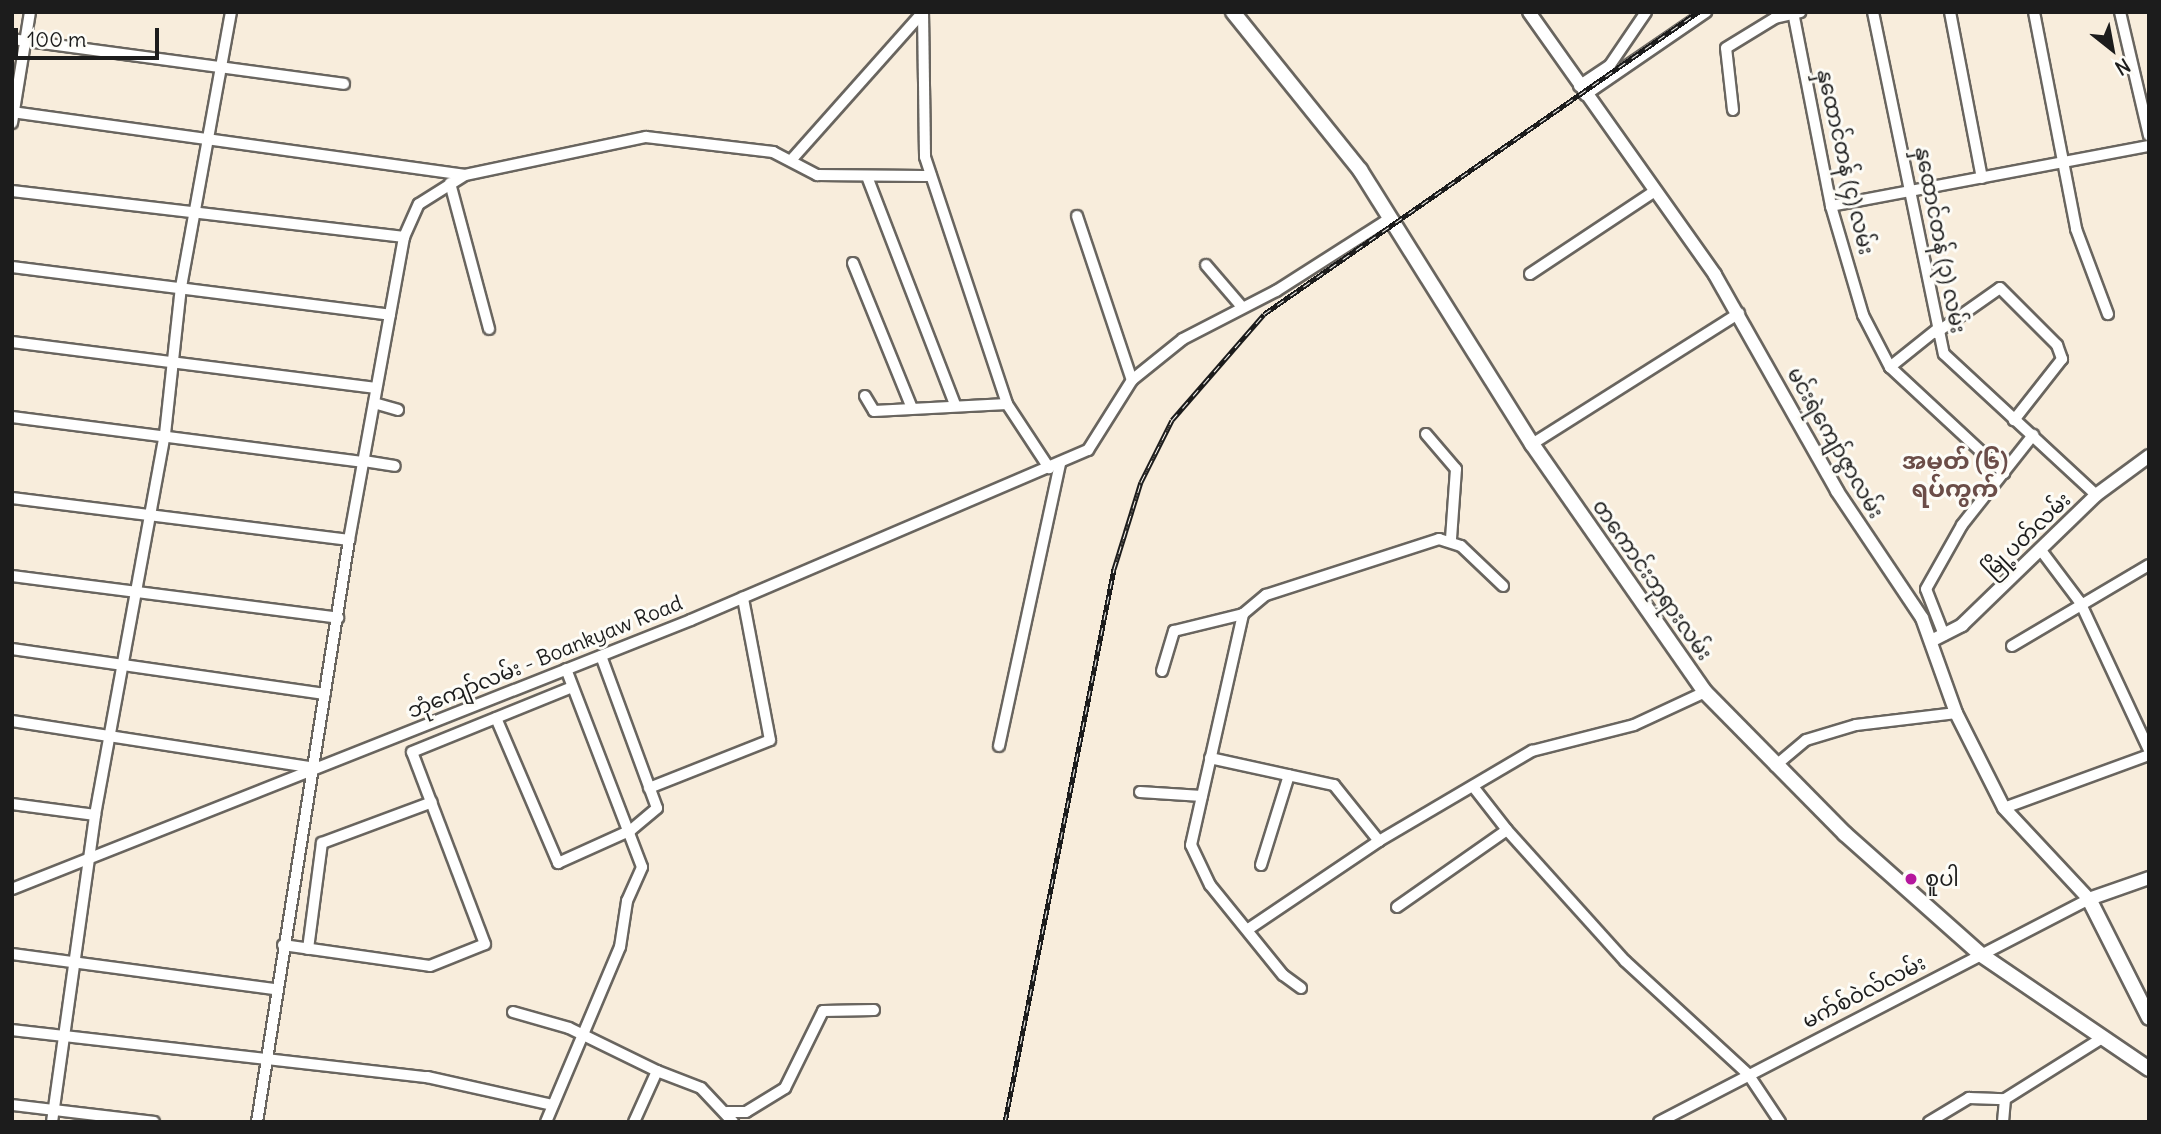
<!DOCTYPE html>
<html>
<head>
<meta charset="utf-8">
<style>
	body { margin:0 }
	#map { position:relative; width:2161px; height:1134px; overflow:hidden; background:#f8eddc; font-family:Delius,"Noto Sans Myanmar",sans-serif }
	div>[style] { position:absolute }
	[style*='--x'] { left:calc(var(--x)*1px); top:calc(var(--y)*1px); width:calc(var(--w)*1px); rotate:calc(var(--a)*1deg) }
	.roads { filter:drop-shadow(2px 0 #69655f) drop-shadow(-2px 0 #69655f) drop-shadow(0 2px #69655f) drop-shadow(0 -2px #69655f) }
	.minor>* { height:10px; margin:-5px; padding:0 5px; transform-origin:5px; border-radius:5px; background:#fff }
	.tertiary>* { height:12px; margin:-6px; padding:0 6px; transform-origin:6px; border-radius:6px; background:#fff }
	.secondary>* { height:14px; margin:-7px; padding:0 7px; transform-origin:7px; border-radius:7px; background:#fff }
	.rail>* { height:5px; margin-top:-2.5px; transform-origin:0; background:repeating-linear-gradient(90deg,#fdfcf7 0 8px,#1c1c1c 0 16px); box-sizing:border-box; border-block:2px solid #1c1c1c }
	.dots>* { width:19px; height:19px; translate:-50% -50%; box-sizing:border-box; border:4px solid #fdfcf7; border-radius:50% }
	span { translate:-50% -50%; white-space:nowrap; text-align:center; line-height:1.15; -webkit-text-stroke:6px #fdfcf7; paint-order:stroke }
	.street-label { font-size:21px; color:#1c1c1c }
	.poi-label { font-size:21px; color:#1c1c1c }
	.left { translate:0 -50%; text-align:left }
	.quarter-label { font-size:24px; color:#6b4d48; font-weight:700 }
	.frame { position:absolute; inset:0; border:14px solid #1c1c1c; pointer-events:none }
	.north { position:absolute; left:2077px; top:14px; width:70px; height:70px; -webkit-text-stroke:5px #fdfcf7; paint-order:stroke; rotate:149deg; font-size:19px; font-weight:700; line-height:28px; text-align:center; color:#1c1c1c }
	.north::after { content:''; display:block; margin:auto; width:24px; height:32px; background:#1c1c1c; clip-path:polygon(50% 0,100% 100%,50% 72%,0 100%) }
	.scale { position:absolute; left:14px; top:28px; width:145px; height:32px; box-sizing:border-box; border:4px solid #1c1c1c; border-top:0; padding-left:9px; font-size:21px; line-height:24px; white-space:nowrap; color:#1c1c1c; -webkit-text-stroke:5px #fdfcf7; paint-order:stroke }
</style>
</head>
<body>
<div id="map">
	<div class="roads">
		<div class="minor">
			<i style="--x:923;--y:12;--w:145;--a:89.2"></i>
			<i style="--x:925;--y:157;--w:260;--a:71.6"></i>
			<i style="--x:1007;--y:404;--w:77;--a:56.7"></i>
			<i style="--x:1793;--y:12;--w:198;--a:78.9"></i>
			<i style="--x:1831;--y:206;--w:114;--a:73.6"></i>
			<i style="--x:1863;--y:315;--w:59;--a:62.6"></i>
			<i style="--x:1890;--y:367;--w:156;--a:42.9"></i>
			<i style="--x:1873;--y:12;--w:349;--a:78.3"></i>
			<i style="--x:1944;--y:354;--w:207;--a:42.8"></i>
			<i style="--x:1950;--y:12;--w:169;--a:79.1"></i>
			<i style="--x:2034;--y:12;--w:221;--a:79"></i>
			<i style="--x:2076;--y:229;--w:91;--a:69.4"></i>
			<i style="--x:2120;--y:12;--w:127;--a:76.8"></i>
			<i style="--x:12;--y:39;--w:335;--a:7.7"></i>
			<i style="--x:1579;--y:86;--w:37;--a:-34"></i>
			<i style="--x:1610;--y:65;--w:64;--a:-55.8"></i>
			<i style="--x:1585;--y:95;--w:147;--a:-34.4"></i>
			<i style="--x:1733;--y:110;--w:62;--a:-96.4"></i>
			<i style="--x:1726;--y:48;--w:57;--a:-31.5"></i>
			<i style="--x:1775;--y:18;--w:26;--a:-13"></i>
			<i style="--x:12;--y:112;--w:456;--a:7.9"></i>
			<i style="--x:12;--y:123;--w:112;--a:-80.8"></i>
			<i style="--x:793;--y:158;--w:195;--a:-48.3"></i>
			<i style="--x:868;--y:179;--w:242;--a:68.9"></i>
			<i style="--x:450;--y:183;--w:151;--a:75"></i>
			<i style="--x:12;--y:191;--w:395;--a:6.7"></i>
			<i style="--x:1831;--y:206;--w:324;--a:-10.7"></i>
			<i style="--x:1077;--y:216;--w:173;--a:71.5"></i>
			<i style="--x:853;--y:263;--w:157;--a:67.9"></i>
			<i style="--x:1206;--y:265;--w:55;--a:49.4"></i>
			<i style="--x:12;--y:267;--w:381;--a:7.2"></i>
			<i style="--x:1530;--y:274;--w:150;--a:-33.6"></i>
			<i style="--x:1936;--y:333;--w:78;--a:-35.1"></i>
			<i style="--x:2000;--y:288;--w:81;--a:45"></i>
			<i style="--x:2057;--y:345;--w:15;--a:70"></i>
			<i style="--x:2062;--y:359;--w:78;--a:128.2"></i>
			<i style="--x:12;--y:342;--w:367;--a:7.2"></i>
			<i style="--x:1890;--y:367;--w:59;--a:-38.8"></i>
			<i style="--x:865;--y:396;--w:17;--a:59"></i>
			<i style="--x:874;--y:411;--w:133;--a:-3"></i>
			<i style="--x:374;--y:403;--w:25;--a:16"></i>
			<i style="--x:12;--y:417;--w:355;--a:7.3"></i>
			<i style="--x:1426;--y:434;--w:46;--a:49.4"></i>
			<i style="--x:1456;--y:469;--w:70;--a:94.1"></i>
			<i style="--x:1532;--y:444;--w:245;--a:-32.3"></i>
			<i style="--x:364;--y:461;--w:31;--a:9"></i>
			<i style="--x:12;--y:498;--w:340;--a:7.1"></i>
			<i style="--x:2040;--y:549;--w:66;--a:53"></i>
			<i style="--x:2080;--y:602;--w:163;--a:65"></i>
			<i style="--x:12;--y:576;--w:329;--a:7.3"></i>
			<i style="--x:1944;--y:635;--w:49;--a:-111.4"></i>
			<i style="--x:1926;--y:589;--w:73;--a:-60.6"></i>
			<i style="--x:1962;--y:525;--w:115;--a:-51.7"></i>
			<i style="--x:2012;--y:646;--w:159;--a:-30.6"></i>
			<i style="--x:12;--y:649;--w:316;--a:8.2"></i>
			<i style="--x:1162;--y:671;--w:42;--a:-73.3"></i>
			<i style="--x:1174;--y:631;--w:71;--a:-13.8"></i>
			<i style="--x:496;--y:718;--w:158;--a:66.8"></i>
			<i style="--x:558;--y:863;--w:80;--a:-24.3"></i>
			<i style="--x:631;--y:830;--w:34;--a:-40"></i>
			<i style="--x:657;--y:808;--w:162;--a:-110.2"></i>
			<i style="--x:12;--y:721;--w:307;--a:8.8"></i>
			<i style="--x:999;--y:746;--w:289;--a:-77.8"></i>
			<i style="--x:1210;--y:758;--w:127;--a:12.3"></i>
			<i style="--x:1334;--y:785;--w:72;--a:51.2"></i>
			<i style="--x:1775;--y:766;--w:40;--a:-40"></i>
			<i style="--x:1806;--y:740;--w:52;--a:-16.7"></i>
			<i style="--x:1856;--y:725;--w:101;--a:-6.8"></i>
			<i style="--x:649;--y:788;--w:130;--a:-21.6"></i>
			<i style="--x:770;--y:740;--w:145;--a:-100.8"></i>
			<i style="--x:1475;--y:789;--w:52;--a:52"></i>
			<i style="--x:1140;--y:792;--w:62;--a:3.7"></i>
			<i style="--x:12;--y:804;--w:84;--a:7.5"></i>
			<i style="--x:2004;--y:808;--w:154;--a:-20.1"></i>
			<i style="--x:1261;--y:865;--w:94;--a:-72.7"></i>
			<i style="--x:12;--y:889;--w:730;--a:-21.61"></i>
			<i style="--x:691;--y:620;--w:432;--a:-23.2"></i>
			<i style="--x:1088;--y:450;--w:83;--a:-57.8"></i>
			<i style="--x:1132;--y:380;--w:65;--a:-38.8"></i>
			<i style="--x:1183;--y:339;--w:105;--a:-27.3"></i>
			<i style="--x:1276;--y:291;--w:134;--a:-32.5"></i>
			<i style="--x:1397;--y:907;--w:134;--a:-35"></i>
			<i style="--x:1507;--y:830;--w:176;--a:48"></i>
			<i style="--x:1625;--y:961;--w:167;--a:42.6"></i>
			<i style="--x:1748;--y:1074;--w:58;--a:56.3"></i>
			<i style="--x:1250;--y:928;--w:156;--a:-34"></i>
			<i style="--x:1379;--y:841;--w:178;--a:-30.5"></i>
			<i style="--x:1532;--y:751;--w:105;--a:-14.3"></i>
			<i style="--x:1634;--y:725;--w:78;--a:-24.9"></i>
			<i style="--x:283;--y:945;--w:148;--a:8.1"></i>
			<i style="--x:430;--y:966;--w:59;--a:-21.8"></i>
			<i style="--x:485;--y:944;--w:205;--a:-110.8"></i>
			<i style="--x:412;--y:752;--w:173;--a:-22.1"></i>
			<i style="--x:308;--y:949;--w:107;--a:-82.5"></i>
			<i style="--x:322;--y:843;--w:117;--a:-20.4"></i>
			<i style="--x:12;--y:954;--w:266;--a:7.6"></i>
			<i style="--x:1301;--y:988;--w:22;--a:-144"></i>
			<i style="--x:1283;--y:975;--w:116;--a:-129"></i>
			<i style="--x:1210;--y:885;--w:44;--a:-115.4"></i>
			<i style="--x:1191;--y:845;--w:237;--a:-77.3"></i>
			<i style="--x:1243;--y:614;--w:30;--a:-40"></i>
			<i style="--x:1266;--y:595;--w:182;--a:-17.9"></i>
			<i style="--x:1439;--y:539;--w:23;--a:18"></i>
			<i style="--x:1461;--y:546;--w:58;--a:43.6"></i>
			<i style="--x:513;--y:1012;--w:58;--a:15.9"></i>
			<i style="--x:569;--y:1028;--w:98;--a:26"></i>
			<i style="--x:12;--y:1030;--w:418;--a:6.5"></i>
			<i style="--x:427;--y:1077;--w:128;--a:12.6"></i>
			<i style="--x:12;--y:1105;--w:143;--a:6.8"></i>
			<i style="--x:727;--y:1112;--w:19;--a:0"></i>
			<i style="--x:746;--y:1112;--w:46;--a:-31.6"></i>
			<i style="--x:785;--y:1088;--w:86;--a:-63.7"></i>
			<i style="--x:823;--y:1011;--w:51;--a:-1.1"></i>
			<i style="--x:52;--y:1122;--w:310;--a:-82"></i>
			<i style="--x:95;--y:815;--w:387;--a:-79.6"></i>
			<i style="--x:165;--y:434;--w:148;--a:-83.8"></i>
			<i style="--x:181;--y:287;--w:280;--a:-79.7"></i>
			<i style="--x:257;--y:1122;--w:589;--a:-81.02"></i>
			<i style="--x:349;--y:540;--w:308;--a:-79.7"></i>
			<i style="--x:404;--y:237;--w:36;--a:-66"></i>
			<i style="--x:419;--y:204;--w:54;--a:-32.2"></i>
			<i style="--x:465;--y:175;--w:185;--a:-11.9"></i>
			<i style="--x:646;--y:137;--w:128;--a:6.7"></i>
			<i style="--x:773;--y:152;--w:50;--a:27.6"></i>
			<i style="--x:817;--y:175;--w:114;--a:0.5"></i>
			<i style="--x:546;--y:1122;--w:190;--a:-67.1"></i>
			<i style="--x:620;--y:947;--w:47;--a:-81.3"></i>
			<i style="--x:627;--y:901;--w:37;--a:-66"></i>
			<i style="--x:642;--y:867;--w:212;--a:-111"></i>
			<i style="--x:634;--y:1122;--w:56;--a:-65.7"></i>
			<i style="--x:657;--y:1071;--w:47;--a:21.1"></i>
			<i style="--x:701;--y:1088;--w:47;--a:46.7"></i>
			<i style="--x:1659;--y:1122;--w:484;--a:-27.4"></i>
			<i style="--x:1929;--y:1122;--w:47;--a:-31"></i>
			<i style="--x:1969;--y:1098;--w:36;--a:2"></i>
			<i style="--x:2005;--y:1099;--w:117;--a:-32.1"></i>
			<i style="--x:2003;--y:1122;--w:23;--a:-85"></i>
		</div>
		<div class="tertiary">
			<i style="--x:1529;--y:12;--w:322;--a:54.7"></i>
			<i style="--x:1715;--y:275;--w:248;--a:60.5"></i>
			<i style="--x:1837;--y:491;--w:153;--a:56.2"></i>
			<i style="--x:1922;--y:618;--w:101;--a:70.3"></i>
			<i style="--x:1956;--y:713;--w:106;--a:63.2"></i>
			<i style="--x:2004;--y:808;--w:125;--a:47"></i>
			<i style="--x:2089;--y:899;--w:64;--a:-19.3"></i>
			<i style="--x:1933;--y:640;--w:33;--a:-27"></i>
			<i style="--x:1962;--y:625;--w:187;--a:-44.1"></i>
			<i style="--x:2096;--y:495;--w:66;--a:-36.3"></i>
		</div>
		<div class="secondary">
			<i style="--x:1233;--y:12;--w:203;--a:51.2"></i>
			<i style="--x:1360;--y:170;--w:324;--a:57.9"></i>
			<i style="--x:1532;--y:444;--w:302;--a:55.1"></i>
			<i style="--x:1705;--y:692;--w:199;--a:45.4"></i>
			<i style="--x:1845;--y:834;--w:181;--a:41.6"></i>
			<i style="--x:1980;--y:954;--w:204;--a:34.2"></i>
			<i style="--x:2089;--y:899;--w:133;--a:63.2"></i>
		</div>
	</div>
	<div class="rail">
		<i style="--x:1005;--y:1122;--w:564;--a:-78.85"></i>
		<i style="--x:1114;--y:569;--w:91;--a:-72.8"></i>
		<i style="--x:1141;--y:482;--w:69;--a:-63.4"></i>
		<i style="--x:1172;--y:420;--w:140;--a:-49"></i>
		<i style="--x:1264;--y:314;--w:529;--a:-34.83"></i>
	</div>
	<div class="dots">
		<i style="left:1911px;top:879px;background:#b5179e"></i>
	</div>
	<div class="street-label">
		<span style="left:1845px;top:162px;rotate:77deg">နှထောင်တန် (၄) လမ်း</span>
		<span style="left:1940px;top:240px;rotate:79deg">နှထောင်တန် (၃) လမ်း</span>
		<span style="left:1835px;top:443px;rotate:60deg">မင်းရဲကျော်ဇွာလမ်း</span>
		<span style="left:2027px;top:535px;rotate:-44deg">မြို့ပတ်လမ်း</span>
		<span style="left:1652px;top:580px;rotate:55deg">တကောင်းဘုရားလမ်း</span>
		<span style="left:545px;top:657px;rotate:-22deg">ဘုံကျော်လမ်း - Boankyaw Road</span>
		<span style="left:1864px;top:992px;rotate:-27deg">မက်စ်ဝဲလ်လမ်း</span>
	</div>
	<div class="poi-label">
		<span class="left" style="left:1925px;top:879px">စူပါ</span>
	</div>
	<div class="quarter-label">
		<span style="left:1955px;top:475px">အမှတ် (၆)<br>ရပ်ကွက်</span>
	</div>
	<div class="frame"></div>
	<div class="north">N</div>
	<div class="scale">100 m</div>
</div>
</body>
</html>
